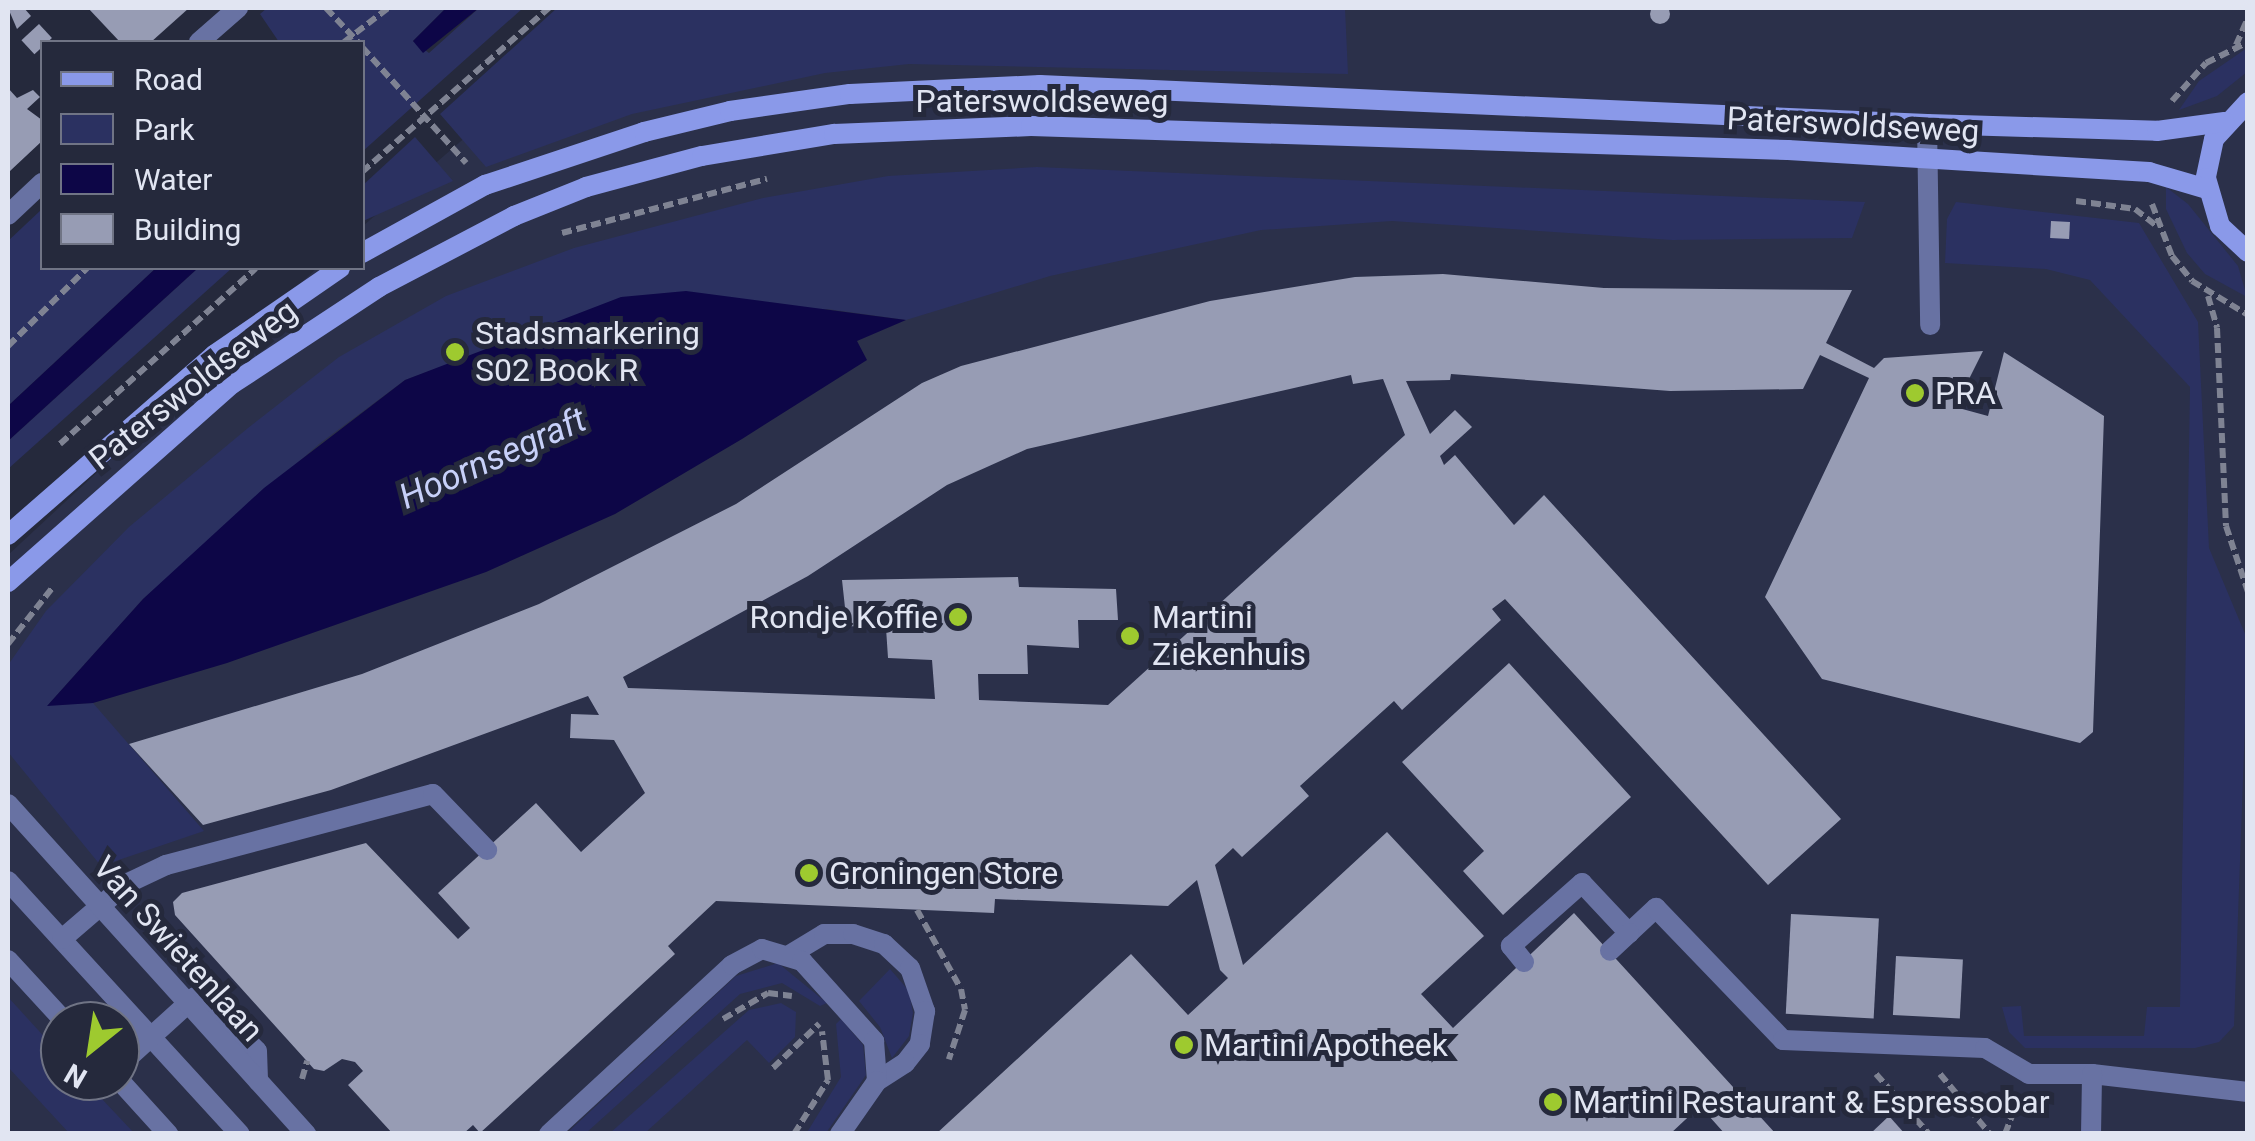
<!DOCTYPE html>
<html>
<head>
<meta charset="utf-8">
<style>
	body { margin:0 }
	#map { position:relative; width:2255px; height:1141px; overflow:hidden; background:#25293c; font-family:Roboto,sans-serif }
	div>[style] { position:absolute }
	[style*='--x'] { left:calc(var(--x)*1px); top:calc(var(--y)*1px); width:calc(var(--w)*1px); rotate:calc(var(--a)*1deg) }
	.built>* { inset:0; background:#2b304a }
	.green>* { inset:0; background:#2b3161 }
	.water>* { inset:0; background:#0d0647 }
	.building>* { inset:0; background:#979cb4; transform-origin:0 0 }
	.round { border-radius:50% }
	.path>* { height:6px; margin-top:-3px; transform-origin:0; background:repeating-linear-gradient(90deg,#7f8393 0 10px,transparent 0 15px) }
	.lane>* { height:20px; margin:-10px; padding:0 10px; transform-origin:10px; border-radius:10px; background:#6872a3 }
	.street>* { height:20px; margin:-10px; padding:0 10px; transform-origin:10px; border-radius:10px; background:#6872a3 }
	.secondary>* { height:20px; margin:-10px; padding:0 10px; transform-origin:10px; border-radius:10px; background:#8a99e9 }
	.dots>* { width:28px; height:28px; translate:-50% -50%; box-sizing:border-box; border:5px solid #25293c; border-radius:50% }
	span { translate:-50% -50%; white-space:nowrap; text-align:center; line-height:1.15; -webkit-text-stroke:10px #25293c; paint-order:stroke }
	.street-label { font-size:32px; color:#e1e5f2 }
	.poi-label { font-size:32px; color:#e1e5f2 }
	.left { translate:0 -50%; text-align:left }
	.right { translate:-100% -50%; text-align:right }
	.water-label { font-size:35px; color:#c7d0f9; font-style:italic }
	.frame { position:absolute; inset:0; border:10px solid #e1e5f2; pointer-events:none }
	.legend { position:absolute; left:40px; top:40px; width:325px; height:230px; box-sizing:border-box; background:#25293c; border:2px solid #707485; margin:0; padding:12px 18px; list-style:none; font-size:30px; color:#e1e5f2 }
	.legend li { display:flex; align-items:center; gap:20px; height:50px }
	.legend b { width:50px; border:2px solid #707485 }
	.north { position:absolute; left:40px; top:1001px; width:100px; height:100px; box-sizing:border-box; background:#25293c; border:2px solid #707485; border-radius:50%; rotate:210deg; font-size:28px; font-weight:700; line-height:40px; text-align:center; color:#e1e5f2 }
	.north::after { content:''; display:block; margin:auto; width:35px; height:45px; background:#9eca2f; clip-path:polygon(50% 0,100% 100%,50% 72%,0 100%) }
</style>
</head>
<body>
<div id="map">
	<div class="built">
		<i style="clip-path:polygon(evenodd,565px 8px,2247px 8px,2247px 1133px,8px 1134px,8px 555px,317px 268px,362px 268px,363px 226px,498px 109px,565px 8px,60px 1021px,120px 1021px,120px 1081px,60px 1081px,60px 1021px)"></i>
	</div>
	<div class="green">
		<i style="clip-path:polygon(267px 8px,446px 8px,413px 41px,429px 53px,479px 8px,523px 8px,363px 151px,362px 42px,279px 42px,260px 14px)"></i>
		<i style="clip-path:polygon(557px 8px,1345px 8px,1348px 74px,909px 64px,825px 73px,632px 114px,486px 167px,440px 114px)"></i>
		<i style="clip-path:polygon(2247px 48px,2247px 72px,2217px 96px,2179px 110px,2199px 81px)"></i>
		<i style="clip-path:polygon(415px 137px,453px 181px,363px 221px,363px 185px)"></i>
		<i style="clip-path:polygon(1037px 167px,1865px 202px,1852px 238px,1672px 240px,1392px 221px,1261px 230px,1050px 276px,906px 320px,827px 309px,502px 345px,405px 380px,319px 444px,143px 599px,48px 705px,93px 703px,204px 831px,101px 866px,8px 752px,8px 665px,46px 611px,129px 527px,248px 428px,339px 357px,446px 296px,574px 248px,763px 198px,888px 176px)"></i>
		<i style="clip-path:polygon(2166px 187px,2188px 204px,2238px 266px,2247px 297px,2205px 274px,2187px 253px,2166px 209px)"></i>
		<i style="clip-path:polygon(1956px 202px,2139px 223px,2198px 322px,2209px 548px,2248px 641px,2234px 1026px,2219px 1042px,2195px 1048px,2025px 1048px,2009px 1032px,2002px 1007px,2021px 1006px,2024px 1036px,2144px 1036px,2147px 1007px,2180px 1007px,2190px 387px,2090px 280px,2046px 269px,1945px 263px,1947px 219px)"></i>
		<i style="clip-path:polygon(42px 209px,42px 268px,156px 268px,8px 406px,8px 241px)"></i>
		<i style="clip-path:polygon(198px 268px,232px 268px,8px 469px,8px 441px)"></i>
		<i style="clip-path:polygon(778px 963px,827px 1003px,820px 1006px,782px 983px,740px 994px,586px 1133px,566px 1134px,736px 976px)"></i>
		<i style="clip-path:polygon(890px 969px,909px 991px,913px 1013px,909px 1036px,892px 1058px,880px 1027px,859px 1001px)"></i>
		<i style="clip-path:polygon(8px 997px,60px 1054px,60px 1081px,85px 1081px,134px 1133px,69px 1133px,8px 1067px)"></i>
		<i style="clip-path:polygon(781px 1003px,796px 1012px,795px 1037px,769px 1063px,747px 1040px,645px 1133px,610px 1133px,749px 1010px)"></i>
		<i style="clip-path:polygon(841px 1019px,863px 1045px,866px 1075px,826px 1133px,806px 1134px,841px 1077px,836px 1024px)"></i>
	</div>
	<div class="water">
		<i style="clip-path:polygon(446px 8px,479px 8px,423px 53px,413px 41px)"></i>
		<i style="clip-path:polygon(156px 268px,198px 268px,8px 441px,8px 406px)"></i>
		<i style="clip-path:polygon(686px 291px,906px 320px,857px 341px,867px 360px,742px 439px,615px 514px,486px 572px,227px 663px,93px 703px,47px 706px,143px 599px,264px 488px,405px 380px,621px 297px)"></i>
	</div>
	<div class="building">
		<i class="round" style="left:1650px;top:4px;width:20px;height:20px"></i>
		<i style="clip-path:polygon(8px 8px,24px 8px,31px 16px,17px 29px)"></i>
		<i style="clip-path:polygon(88px 8px,189px 8px,151px 42px,120px 42px)"></i>
		<i style="left:39px;top:24px;width:19px;height:24px;rotate:47deg"></i>
		<i style="clip-path:polygon(8px 88px,17px 98px,33px 90px,40px 97px,27px 109px,42px 120px,42px 141px,10px 171px)"></i>
		<i style="left:2051px;top:221px;width:19px;height:17px;rotate:3deg"></i>
		<i style="clip-path:polygon(evenodd,1443px 274px,1604px 288px,1852px 290px,1826px 343px,1874px 368px,1884px 358px,1983px 351px,1955px 407px,1988px 416px,2004px 352px,2104px 416px,2093px 732px,2080px 743px,1822px 679px,1765px 597px,1869px 378px,1820px 355px,1803px 389px,1670px 391px,1451px 374px,1450px 380px,1406px 381px,1430px 434px,1455px 410px,1472px 427px,1440px 456px,1444px 465px,1455px 455px,1514px 525px,1544px 495px,1841px 819px,1768px 885px,1505px 599px,1492px 609px,1501px 620px,1402px 710px,1394px 701px,1300px 786px,1309px 796px,1242px 857px,1233px 848px,1215px 865px,1243px 965px,1387px 832px,1484px 936px,1421px 994px,1453px 1028px,1574px 913px,1776px 1134px,1725px 1134px,1700px 1106px,1670px 1134px,936px 1134px,1131px 954px,1188px 1015px,1228px 978px,1220px 970px,1197px 880px,1168px 906px,995px 899px,994px 913px,716px 901px,668px 946px,675px 954px,480px 1133px,473px 1125px,463px 1134px,393px 1134px,348px 1085px,363px 1071px,355px 1062px,342px 1059px,324px 1071px,314px 1069px,175px 915px,173px 902px,182px 893px,366px 843px,458px 939px,470px 928px,438px 893px,536px 803px,581px 852px,645px 793px,614px 740px,570px 738px,571px 714px,599px 715px,588px 696px,331px 790px,203px 825px,129px 744px,362px 674px,539px 604px,736px 504px,922px 383px,961px 366px,1210px 301px,1355px 277px,1443px 274px,1351px 375px,1353px 384px,1383px 379px,1405px 435px,1108px 705px,979px 700px,978px 674px,1028px 674px,1027px 645px,1079px 648px,1078px 620px,1118px 620px,1116px 589px,1019px 587px,1018px 577px,842px 580px,847px 626px,886px 628px,888px 658px,932px 660px,935px 699px,628px 688px,623px 677px,808px 576px,947px 485px,1027px 449px,1351px 375px)"></i>
		<i style="clip-path:polygon(1509px 663px,1631px 797px,1503px 915px,1463px 871px,1484px 851px,1402px 762px)"></i>
		<i style="left:1791px;top:914px;width:88px;height:100px;rotate:3deg"></i>
		<i style="left:1896px;top:956px;width:67px;height:59px;rotate:3deg"></i>
		<i style="clip-path:polygon(1889px 1116px,1905px 1134px,1870px 1134px)"></i>
	</div>
	<div class="path">
		<i style="--x:326;--y:8;--w:47;--a:46.7"></i>
		<i style="--x:344;--y:42;--w:56;--a:-37.7"></i>
		<i style="--x:2236;--y:45;--w:30;--a:-66"></i>
		<i style="--x:362;--y:47;--w:156;--a:48.1"></i>
		<i style="--x:2172;--y:101;--w:51;--a:-48.2"></i>
		<i style="--x:2206;--y:63;--w:47;--a:-26.6"></i>
		<i style="--x:362;--y:172;--w:249;--a:-41.3"></i>
		<i style="--x:2076;--y:201;--w:60;--a:7.7"></i>
		<i style="--x:2135;--y:209;--w:29;--a:38"></i>
		<i style="--x:2152;--y:204;--w:56;--a:69"></i>
		<i style="--x:2172;--y:256;--w:32;--a:51"></i>
		<i style="--x:2192;--y:281;--w:66;--a:31.3"></i>
		<i style="--x:562;--y:233;--w:212;--a:-14.8"></i>
		<i style="--x:2208;--y:296;--w:33;--a:74"></i>
		<i style="--x:2217;--y:328;--w:198;--a:87.4"></i>
		<i style="--x:2226;--y:526;--w:70;--a:71.6"></i>
		<i style="--x:8;--y:346;--w:111;--a:-44.6"></i>
		<i style="--x:60;--y:444;--w:263;--a:-41.9"></i>
		<i style="--x:8;--y:644;--w:73;--a:-51.7"></i>
		<i style="--x:917;--y:910;--w:90;--a:60.9"></i>
		<i style="--x:961;--y:989;--w:21;--a:79"></i>
		<i style="--x:965;--y:1010;--w:52;--a:108.1"></i>
		<i style="--x:723;--y:1019;--w:52;--a:-30"></i>
		<i style="--x:768;--y:993;--w:24;--a:7"></i>
		<i style="--x:773;--y:1068;--w:64;--a:-43.7"></i>
		<i style="--x:1876;--y:1074;--w:80;--a:48.5"></i>
		<i style="--x:1940;--y:1074;--w:78;--a:50.2"></i>
		<i style="--x:302;--y:1079;--w:19;--a:-74"></i>
		<i style="--x:794;--y:1134;--w:64;--a:-57.8"></i>
		<i style="--x:828;--y:1080;--w:49;--a:-97"></i>
		<i style="--x:2005;--y:1134;--w:39;--a:-69"></i>
	</div>
	<div class="lane">
		<i style="--x:1927;--y:124;--w:201;--a:89.1"></i>
		<i style="--x:8;--y:881;--w:343;--a:47.5"></i>
		<i style="--x:1629;--y:933;--w:37;--a:-43"></i>
		<i style="--x:1656;--y:908;--w:183;--a:46.1"></i>
		<i style="--x:1783;--y:1040;--w:202;--a:2.3"></i>
		<i style="--x:1985;--y:1048;--w:51;--a:30.6"></i>
		<i style="--x:2029;--y:1074;--w:63;--a:0"></i>
		<i style="--x:2092;--y:1074;--w:157;--a:6.6"></i>
		<i style="--x:62;--y:939;--w:84;--a:-40.7"></i>
		<i style="--x:126;--y:884;--w:44;--a:-25.4"></i>
		<i style="--x:166;--y:865;--w:276;--a:-14.9"></i>
		<i style="--x:433;--y:794;--w:78;--a:46"></i>
		<i style="--x:791;--y:954;--w:39;--a:-31"></i>
		<i style="--x:824;--y:934;--w:29;--a:0"></i>
		<i style="--x:853;--y:934;--w:33;--a:18"></i>
		<i style="--x:884;--y:944;--w:35;--a:43"></i>
		<i style="--x:910;--y:968;--w:46;--a:70.8"></i>
		<i style="--x:925;--y:1011;--w:33;--a:99"></i>
		<i style="--x:920;--y:1044;--w:24;--a:128"></i>
		<i style="--x:905;--y:1063;--w:33;--a:147"></i>
		<i style="--x:1524;--y:962;--w:21;--a:-129"></i>
		<i style="--x:1511;--y:946;--w:95;--a:-41.6"></i>
		<i style="--x:1582;--y:883;--w:69;--a:46.8"></i>
		<i style="--x:1629;--y:933;--w:26;--a:137"></i>
		<i style="--x:120;--y:1065;--w:101;--a:-42.2"></i>
		<i style="--x:195;--y:997;--w:8;--a:0"></i>
		<i style="--x:203;--y:997;--w:76;--a:45"></i>
		<i style="--x:257;--y:1051;--w:30;--a:88"></i>
		<i style="--x:549;--y:1134;--w:249;--a:-42.7"></i>
		<i style="--x:732;--y:965;--w:34;--a:-28"></i>
		<i style="--x:762;--y:949;--w:42;--a:16.7"></i>
		<i style="--x:802;--y:961;--w:108;--a:48"></i>
		<i style="--x:874;--y:1041;--w:40;--a:85.7"></i>
		<i style="--x:877;--y:1081;--w:65;--a:124.9"></i>
		<i style="--x:2091;--y:1134;--w:60;--a:-89"></i>
	</div>
	<div class="street">
		<i style="--x:199;--y:42;--w:52;--a:-41.1"></i>
		<i style="--x:8;--y:215;--w:47;--a:-43.3"></i>
		<i style="--x:8;--y:804;--w:445;--a:47.9"></i>
		<i style="--x:8;--y:960;--w:83;--a:47.4"></i>
		<i style="--x:120;--y:1081;--w:72;--a:47.8"></i>
	</div>
	<div class="secondary">
		<i style="--x:2248;--y:102;--w:50;--a:132.6"></i>
		<i style="--x:2214;--y:139;--w:40;--a:102"></i>
		<i style="--x:2206;--y:178;--w:50;--a:73.7"></i>
		<i style="--x:2220;--y:226;--w:38;--a:43"></i>
		<i style="--x:362;--y:253;--w:141;--a:-28.9"></i>
		<i style="--x:485;--y:185;--w:168;--a:-18.4"></i>
		<i style="--x:644;--y:132;--w:89;--a:-13.7"></i>
		<i style="--x:730;--y:111;--w:121;--a:-8.1"></i>
		<i style="--x:850;--y:94;--w:190;--a:-2.7"></i>
		<i style="--x:1040;--y:85;--w:888;--a:2.52"></i>
		<i style="--x:1927;--y:124;--w:230;--a:1.7"></i>
		<i style="--x:2157;--y:131;--w:68;--a:-7.7"></i>
		<i style="--x:8;--y:535;--w:274;--a:-41.1"></i>
		<i style="--x:214;--y:355;--w:153;--a:-34.6"></i>
		<i style="--x:8;--y:582;--w:299;--a:-41.5"></i>
		<i style="--x:232;--y:384;--w:176;--a:-33.4"></i>
		<i style="--x:379;--y:287;--w:153;--a:-27.7"></i>
		<i style="--x:514;--y:216;--w:78;--a:-21.9"></i>
		<i style="--x:586;--y:187;--w:120;--a:-15"></i>
		<i style="--x:702;--y:156;--w:134;--a:-9.5"></i>
		<i style="--x:834;--y:134;--w:197;--a:-2.3"></i>
		<i style="--x:1031;--y:126;--w:757;--a:1.82"></i>
		<i style="--x:1788;--y:150;--w:362;--a:3.5"></i>
		<i style="--x:2149;--y:172;--w:60;--a:16.3"></i>
	</div>
	<div class="dots">
		<i style="left:455px;top:352px;background:#9eca2f"></i>
		<i style="left:1915px;top:393px;background:#9eca2f"></i>
		<i style="left:958px;top:617px;background:#9eca2f"></i>
		<i style="left:1130px;top:636px;background:#9eca2f"></i>
		<i style="left:809px;top:873px;background:#9eca2f"></i>
		<i style="left:1184px;top:1045px;background:#9eca2f"></i>
		<i style="left:1553px;top:1102px;background:#9eca2f"></i>
	</div>
	<div class="street-label">
		<span style="left:1042px;top:101px">Paterswoldseweg</span>
		<span style="left:1853px;top:125px;rotate:3deg">Paterswoldseweg</span>
		<span style="left:193px;top:385px;rotate:-38deg">Paterswoldseweg</span>
		<span style="left:178px;top:949px;rotate:48deg">Van Swietenlaan</span>
	</div>
	<div class="poi-label">
		<span class="left" style="left:475px;top:352px">Stadsmarkering<br>S02 Book R</span>
		<span class="left" style="left:1935px;top:393px">PRA</span>
		<span class="right" style="left:938px;top:617px">Rondje Koffie</span>
		<span class="left" style="left:1152px;top:636px">Martini<br>Ziekenhuis</span>
		<span class="left" style="left:829px;top:873px">Groningen Store</span>
		<span class="left" style="left:1204px;top:1045px">Martini Apotheek</span>
		<span class="left" style="left:1573px;top:1102px">Martini Restaurant &amp; Espressobar</span>
	</div>
	<div class="water-label">
		<span style="left:493px;top:459px;rotate:-24deg">Hoornsegraft</span>
	</div>
	<div class="frame"></div>
	<ul class="legend">
	<li><b style="height:12px;background:#8a99e9"></b>Road</li>
	<li><b style="height:28px;background:#2b3161"></b>Park</li>
	<li><b style="height:28px;background:#0d0647"></b>Water</li>
	<li><b style="height:28px;background:#979cb4"></b>Building</li>
	</ul>
	<div class="north">N</div>
</div>
</body>
</html>
